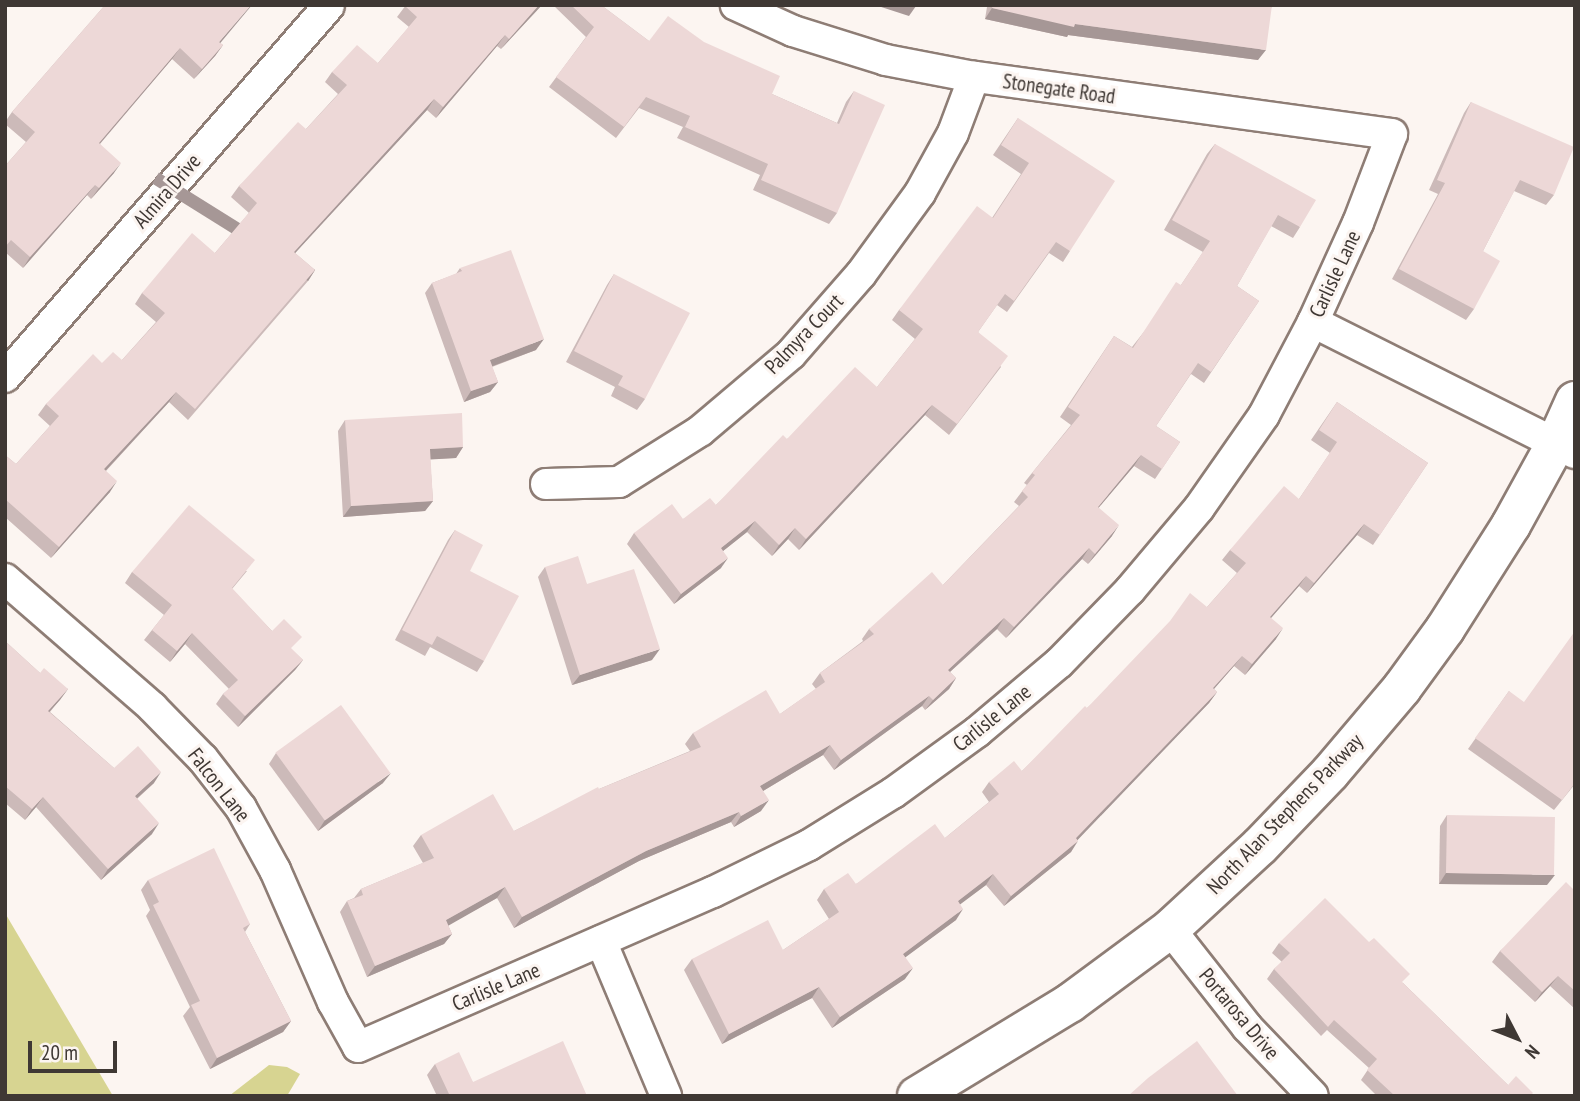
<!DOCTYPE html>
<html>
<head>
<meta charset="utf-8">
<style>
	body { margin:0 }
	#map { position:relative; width:1580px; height:1101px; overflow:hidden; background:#fcf5f1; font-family:"PT Sans Narrow",sans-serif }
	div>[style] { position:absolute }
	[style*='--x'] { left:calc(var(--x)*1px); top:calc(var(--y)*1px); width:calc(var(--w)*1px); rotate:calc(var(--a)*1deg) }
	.green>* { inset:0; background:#d7d491 }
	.roads { filter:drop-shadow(2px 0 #8e7d75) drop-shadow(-2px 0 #8e7d75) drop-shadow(0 2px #8e7d75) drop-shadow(0 -2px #8e7d75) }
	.street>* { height:30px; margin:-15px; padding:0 15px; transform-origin:15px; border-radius:15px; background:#fff }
	.secondary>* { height:38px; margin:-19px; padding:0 19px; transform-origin:19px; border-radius:19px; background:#fff }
	.wall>* { inset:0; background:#ccbab9 }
	.shaded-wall>* { inset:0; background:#a69796; transform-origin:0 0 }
	.building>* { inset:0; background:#edd8d7; transform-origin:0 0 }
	span { translate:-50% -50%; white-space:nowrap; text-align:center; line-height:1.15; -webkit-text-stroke:6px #fcf5f1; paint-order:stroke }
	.street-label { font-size:21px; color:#3f3834 }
	.frame { position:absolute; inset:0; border:7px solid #3f3834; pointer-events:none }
	.north { position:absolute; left:1482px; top:1003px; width:70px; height:70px; -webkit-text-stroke:5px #fcf5f1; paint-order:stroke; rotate:132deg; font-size:19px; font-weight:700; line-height:28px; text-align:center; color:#3f3834 }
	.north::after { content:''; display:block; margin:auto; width:24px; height:32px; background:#3f3834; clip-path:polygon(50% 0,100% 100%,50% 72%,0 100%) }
	.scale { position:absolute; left:28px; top:1041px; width:89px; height:32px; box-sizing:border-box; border:4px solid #3f3834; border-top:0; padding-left:9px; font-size:21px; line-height:24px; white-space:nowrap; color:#3f3834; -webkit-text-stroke:5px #fcf5f1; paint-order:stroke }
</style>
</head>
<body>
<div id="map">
	<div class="green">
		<i style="clip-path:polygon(5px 913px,113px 1096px,5px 1096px)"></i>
		<i style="clip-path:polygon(269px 1065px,287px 1067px,300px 1074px,287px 1096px,229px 1096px)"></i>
	</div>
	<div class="roads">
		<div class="street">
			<i style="--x:1313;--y:322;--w:293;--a:26.6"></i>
			<i style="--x:5;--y:377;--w:493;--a:-48.9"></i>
			<i style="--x:546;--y:484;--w:73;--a:-1.6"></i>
			<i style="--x:619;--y:482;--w:96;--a:-32.2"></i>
			<i style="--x:700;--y:431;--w:119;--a:-40.2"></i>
			<i style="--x:791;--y:354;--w:106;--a:-48.8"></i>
			<i style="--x:861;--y:274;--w:100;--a:-53.9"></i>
			<i style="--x:920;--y:193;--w:68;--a:-61.2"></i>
			<i style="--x:953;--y:133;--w:60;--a:-69.4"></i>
			<i style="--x:5;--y:579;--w:195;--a:41"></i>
			<i style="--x:152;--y:707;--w:73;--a:45.6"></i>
			<i style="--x:203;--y:759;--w:62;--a:52.2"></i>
			<i style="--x:241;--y:808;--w:71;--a:61.3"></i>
			<i style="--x:275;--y:870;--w:144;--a:66.3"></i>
			<i style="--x:333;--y:1002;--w:51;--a:60.9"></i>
			<i style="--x:358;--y:1047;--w:387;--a:-23.6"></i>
			<i style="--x:713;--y:892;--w:107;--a:-26.1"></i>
			<i style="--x:809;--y:845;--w:99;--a:-31.8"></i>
			<i style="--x:893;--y:793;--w:104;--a:-36"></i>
			<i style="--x:977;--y:732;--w:107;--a:-40.1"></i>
			<i style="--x:1059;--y:663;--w:102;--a:-45.8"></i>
			<i style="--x:1130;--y:590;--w:107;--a:-49.9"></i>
			<i style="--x:1199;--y:508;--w:113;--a:-55"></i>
			<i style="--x:1264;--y:415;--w:105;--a:-62.2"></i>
			<i style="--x:1313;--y:322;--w:109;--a:-65.6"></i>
			<i style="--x:1358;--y:223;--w:95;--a:-69.1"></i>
			<i style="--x:1392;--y:134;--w:422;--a:-172.2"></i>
			<i style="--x:974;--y:77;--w:90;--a:-169.1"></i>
			<i style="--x:886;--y:60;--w:97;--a:-162.7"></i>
			<i style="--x:793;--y:31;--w:63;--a:-155.5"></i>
			<i style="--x:1170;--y:929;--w:125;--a:51.8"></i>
			<i style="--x:1247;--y:1027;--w:95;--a:46.3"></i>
			<i style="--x:601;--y:941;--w:168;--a:67.2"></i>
		</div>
		<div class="secondary">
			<i style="--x:917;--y:1096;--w:179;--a:-31.3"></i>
			<i style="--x:1070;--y:1003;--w:124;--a:-36.5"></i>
			<i style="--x:1170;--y:929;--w:122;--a:-42.7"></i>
			<i style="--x:1260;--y:846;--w:101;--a:-46.2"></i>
			<i style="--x:1330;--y:773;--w:111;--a:-49.7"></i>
			<i style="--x:1402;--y:688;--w:73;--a:-53.9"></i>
			<i style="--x:1445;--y:629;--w:123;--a:-57.6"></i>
			<i style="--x:1511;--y:525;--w:94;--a:-61.2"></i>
			<i style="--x:1556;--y:443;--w:46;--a:-65.7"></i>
		</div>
	</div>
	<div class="wall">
		<i style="clip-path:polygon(105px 5px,220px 43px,223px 45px,215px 56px,194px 79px,172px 59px,100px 144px,114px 173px,91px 199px,87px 195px,23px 268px,5px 252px,5px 166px,26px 142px,5px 124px,5px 122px,12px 112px)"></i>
		<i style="clip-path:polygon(406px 5px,542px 5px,501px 49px,497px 46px,436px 118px,427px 110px,295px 253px,315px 270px,308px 281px,188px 420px,169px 402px,106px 471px,110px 492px,51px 558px,5px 517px,5px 455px,16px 464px,50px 426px,38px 415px,46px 404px,102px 363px,122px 360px,156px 322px,135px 304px,142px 293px,215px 253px,249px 213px,231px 197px,239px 186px,306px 129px,338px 94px,325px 82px,332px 72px,378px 63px,409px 27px,397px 17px)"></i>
		<i style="clip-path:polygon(554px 5px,601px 5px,649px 41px,772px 94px,837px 123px,846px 102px,854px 91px,837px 213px,829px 224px,753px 190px,760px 175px,677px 138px,683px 127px,639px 108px,616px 138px,549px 87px,586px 37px,554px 6px)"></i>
		<i style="clip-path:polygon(981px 5px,1272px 5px,1258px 60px,1068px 35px,1067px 37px,985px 19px,987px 7px)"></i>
		<i style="clip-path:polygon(1471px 102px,1554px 195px,1546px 205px,1514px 191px,1483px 251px,1474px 309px,1466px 320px,1392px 279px,1438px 194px,1429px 190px,1464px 113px)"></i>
		<i style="clip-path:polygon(1018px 118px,1070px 251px,1063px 262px,1049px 253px,1007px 312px,997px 305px,978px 332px,1001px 367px,949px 435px,925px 415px,799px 550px,788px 539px,772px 556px,747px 532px,723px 551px,721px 568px,674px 604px,627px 544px,634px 533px,683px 519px,716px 505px,787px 439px,877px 387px,915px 339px,892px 320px,899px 310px,992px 218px,1021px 174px,993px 155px)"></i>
		<i style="clip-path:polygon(1215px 144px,1300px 227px,1293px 238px,1271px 226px,1237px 286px,1259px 301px,1204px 383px,1191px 374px,1156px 426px,1180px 442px,1155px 479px,1134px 466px,1098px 508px,1112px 536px,1088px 564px,1082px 559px,1006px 638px,997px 629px,950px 672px,956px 678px,949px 689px,925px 710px,922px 706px,834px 770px,823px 755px,763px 791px,761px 811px,734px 827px,731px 822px,639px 861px,514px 928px,497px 898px,448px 925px,452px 934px,444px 944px,367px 977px,340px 912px,347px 901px,354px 898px,361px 889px,423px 863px,413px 846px,421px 835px,514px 831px,599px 789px,690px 751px,685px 744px,693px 733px,780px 714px,816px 689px,812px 684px,820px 673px,863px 641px,862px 639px,869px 629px,943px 585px,1019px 506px,1014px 502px,1027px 485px,1024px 483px,1032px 473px,1071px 425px,1060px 417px,1114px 336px,1132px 347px,1181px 285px,1203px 252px,1164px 230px,1207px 154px)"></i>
		<i style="clip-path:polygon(460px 268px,536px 350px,492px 367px,498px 382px,490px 392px,464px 402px,425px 293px,432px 283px,456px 274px)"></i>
		<i style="clip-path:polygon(614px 274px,645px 399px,637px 410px,611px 396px,615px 387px,566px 362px,607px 285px)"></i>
		<i style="clip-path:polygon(1337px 402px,1428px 463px,1373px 545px,1357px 535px,1307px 593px,1299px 586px,1271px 618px,1276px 639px,1245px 675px,1234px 666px,1214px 689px,1217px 692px,1209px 703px,1077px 840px,1071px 852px,1004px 906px,986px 885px,960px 904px,956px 920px,905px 957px,905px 979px,832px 1028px,812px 998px,722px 1044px,684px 970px,692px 959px,783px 950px,829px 919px,817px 900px,824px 889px,856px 884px,945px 838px,989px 802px,982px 792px,989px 782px,1022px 771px,1087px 708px,1207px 607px,1237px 573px,1222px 560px,1230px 550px,1299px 499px,1330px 453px,1311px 440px)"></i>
		<i style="clip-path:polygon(345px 420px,463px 447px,456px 458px,430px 459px,433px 501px,425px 511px,343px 517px,338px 431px)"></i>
		<i style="clip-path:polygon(455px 530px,470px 571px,484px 661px,477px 672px,430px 647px,425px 656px,395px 640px,448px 540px)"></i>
		<i style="clip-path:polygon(545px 567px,587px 584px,652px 660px,572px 685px,538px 577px)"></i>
		<i style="clip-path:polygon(247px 571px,232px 589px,272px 631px,303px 660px,295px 670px,238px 727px,216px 704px,223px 694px,229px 689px,185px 644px,170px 662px,144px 640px,164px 615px,125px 583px,132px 572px)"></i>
		<i style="clip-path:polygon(5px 641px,40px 673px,68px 689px,50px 712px,114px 768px,154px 783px,137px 799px,152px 834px,101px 880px,36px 807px,25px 820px,5px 803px)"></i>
		<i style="clip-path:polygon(1509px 691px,1575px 784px,1554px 810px,1468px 749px)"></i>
		<i style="clip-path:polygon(276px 753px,383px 783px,318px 831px,269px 764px)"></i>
		<i style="clip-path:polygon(1447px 815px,1547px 885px,1439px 884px,1440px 826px)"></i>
		<i style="clip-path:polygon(148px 880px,250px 924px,245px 932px,291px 1021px,283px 1032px,210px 1069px,183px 1016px,190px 1007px,146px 916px,150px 910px,141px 890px)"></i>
		<i style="clip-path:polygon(1575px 891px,1575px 1009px,1550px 986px,1535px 1002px,1492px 962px,1500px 951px)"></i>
		<i style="clip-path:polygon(1279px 943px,1403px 983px,1508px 1085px,1531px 1096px,1377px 1096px,1361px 1080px,1369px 1068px,1327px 1030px,1321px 1036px,1267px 979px,1274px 969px,1282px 962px,1272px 953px)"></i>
		<i style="clip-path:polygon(435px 1064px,473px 1082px,587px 1096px,437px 1096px,427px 1075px)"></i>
	</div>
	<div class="shaded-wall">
		<i style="clip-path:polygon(251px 5px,252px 5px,212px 53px,219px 42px)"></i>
		<i style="clip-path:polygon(539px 5px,542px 5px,501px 49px,509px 39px)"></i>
		<i style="clip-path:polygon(875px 5px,915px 5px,916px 6px,909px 16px)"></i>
		<i style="clip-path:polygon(992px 8px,1075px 24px,1266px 50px,1258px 60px,1068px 35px,1067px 37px,985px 19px)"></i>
		<i style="clip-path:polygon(505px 35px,497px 46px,436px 118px,443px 107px)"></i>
		<i style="clip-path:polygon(223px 45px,215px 56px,194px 79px,202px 69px)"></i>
		<i style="clip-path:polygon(180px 48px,172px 59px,91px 154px,99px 143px)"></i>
		<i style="clip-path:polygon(434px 99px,427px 110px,286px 263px,294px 252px)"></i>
		<i style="clip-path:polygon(121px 163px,114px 173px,91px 199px,99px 188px)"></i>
		<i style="clip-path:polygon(95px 185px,87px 195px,23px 268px,30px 257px)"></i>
		<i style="left:315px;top:270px;width:13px;height:184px;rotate:122deg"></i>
		<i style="clip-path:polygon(544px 339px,536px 350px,482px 370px,490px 360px)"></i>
		<i style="clip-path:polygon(498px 382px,490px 392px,464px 402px,471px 391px)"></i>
		<i style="clip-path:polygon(176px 392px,169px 402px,97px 480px,104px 469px)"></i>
		<i style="clip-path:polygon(932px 405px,925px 415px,799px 550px,806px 539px)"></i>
		<i style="clip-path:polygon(463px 447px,456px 458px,422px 460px,430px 449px)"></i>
		<i style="clip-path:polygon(1141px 455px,1134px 466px,1090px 518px,1098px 507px)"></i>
		<i style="clip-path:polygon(117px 481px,110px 492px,51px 558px,59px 547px)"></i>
		<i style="clip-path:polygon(433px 501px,425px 511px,343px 517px,351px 506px)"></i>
		<i style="clip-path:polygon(755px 521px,747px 532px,713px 559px,721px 548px)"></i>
		<i style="clip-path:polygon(1364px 524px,1357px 535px,1307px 593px,1314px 583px)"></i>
		<i style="clip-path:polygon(1119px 525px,1112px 536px,1088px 564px,1095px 554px)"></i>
		<i style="clip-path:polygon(795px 528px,788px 539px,772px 556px,779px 545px)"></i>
		<i style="clip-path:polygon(1089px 548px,1082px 559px,1006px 638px,1014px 627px)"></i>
		<i style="clip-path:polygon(728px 558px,721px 568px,674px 604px,681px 594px)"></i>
		<i style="clip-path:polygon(1306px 576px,1299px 586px,1263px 627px,1270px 617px)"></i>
		<i style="clip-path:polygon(1004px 618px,997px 629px,941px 680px,948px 670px)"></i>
		<i style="clip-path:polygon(1283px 628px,1276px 639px,1245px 675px,1252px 664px)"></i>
		<i style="clip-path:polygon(192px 633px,185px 644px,170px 662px,177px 651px)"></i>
		<i style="clip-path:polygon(660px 649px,652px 660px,572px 685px,580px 675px)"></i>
		<i style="clip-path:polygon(1242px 656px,1234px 666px,1205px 699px,1213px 688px)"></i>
		<i style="clip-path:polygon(303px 660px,295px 670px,238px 727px,245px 716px)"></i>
		<i style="clip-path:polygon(956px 678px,949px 689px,925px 710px,933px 700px)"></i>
		<i style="clip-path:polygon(68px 689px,60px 700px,41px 721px,48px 711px)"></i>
		<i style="clip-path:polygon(1217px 692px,1209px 703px,1069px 849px,1076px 838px)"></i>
		<i style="clip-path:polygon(929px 696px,922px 706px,834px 770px,841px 760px)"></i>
		<i style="clip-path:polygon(830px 745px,823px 755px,753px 797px,760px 786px)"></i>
		<i style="clip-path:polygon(161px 772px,154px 783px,127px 807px,135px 796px)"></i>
		<i style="clip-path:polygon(391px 773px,383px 783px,318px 831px,325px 820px)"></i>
		<i style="clip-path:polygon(43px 797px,36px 807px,25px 820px,32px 809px)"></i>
		<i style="clip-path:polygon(769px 800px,761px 811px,734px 827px,741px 816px)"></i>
		<i style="clip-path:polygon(739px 812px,731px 822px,639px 861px,514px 928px,522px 917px,646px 851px)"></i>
		<i style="clip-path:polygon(159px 823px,152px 834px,101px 880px,108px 869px)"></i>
		<i style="clip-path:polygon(1078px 841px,1071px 852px,1004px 906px,1011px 896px)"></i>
		<i style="clip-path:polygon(1446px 873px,1555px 875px,1547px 885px,1439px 884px)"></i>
		<i style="clip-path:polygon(993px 874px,986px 885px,950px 912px,958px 901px)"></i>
		<i style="clip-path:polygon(505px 887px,497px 898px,439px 931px,446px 920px)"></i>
		<i style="clip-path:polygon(963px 909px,956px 920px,895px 965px,903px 954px)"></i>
		<i style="clip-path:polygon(452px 934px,444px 944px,367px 977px,375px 966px)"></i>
		<i style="clip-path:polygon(913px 968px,905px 979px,832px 1028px,840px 1017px)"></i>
		<i style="clip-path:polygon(1558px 976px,1550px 986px,1535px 1002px,1542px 992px)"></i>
		<i style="clip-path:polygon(819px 987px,812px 998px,722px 1044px,729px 1034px)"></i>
		<i style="clip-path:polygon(291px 1021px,283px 1032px,210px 1069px,217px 1058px)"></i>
	</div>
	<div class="building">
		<i style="clip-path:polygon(105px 5px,251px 5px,219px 42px,223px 45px,202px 69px,180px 48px,99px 143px,121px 163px,99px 188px,95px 185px,30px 257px,11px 240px,5px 247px,5px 166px,35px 132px,12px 112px)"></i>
		<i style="clip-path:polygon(406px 5px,539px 5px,509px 39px,505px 35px,443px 107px,434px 99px,294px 252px,315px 270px,195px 409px,176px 392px,104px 469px,117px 481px,59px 547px,5px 499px,5px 455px,16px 464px,59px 416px,46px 404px,93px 354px,102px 363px,113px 352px,122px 360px,165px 313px,142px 293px,192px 233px,215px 253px,257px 203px,239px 186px,298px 122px,306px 129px,347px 85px,332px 72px,357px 45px,378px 63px,417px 17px,405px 6px)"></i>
		<i style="clip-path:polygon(571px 5px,601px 5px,649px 41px,668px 16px,704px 42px,780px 76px,772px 94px,839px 124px,854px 91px,885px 105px,837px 213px,761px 180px,768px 164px,685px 127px,690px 116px,646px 97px,624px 127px,556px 77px,594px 27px)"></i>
		<i style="clip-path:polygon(993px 5px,1272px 5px,1266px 50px,1075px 24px,1074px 27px,992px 8px)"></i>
		<i style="clip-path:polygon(1471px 102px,1574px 147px,1554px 195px,1520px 180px,1483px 251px,1500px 261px,1474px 309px,1399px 269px,1445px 183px,1437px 180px)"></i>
		<i style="clip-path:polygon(1018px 118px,1115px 181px,1070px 251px,1056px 242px,1014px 301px,1005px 294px,978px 332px,1008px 356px,957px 424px,932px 405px,806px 539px,795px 528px,779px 545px,755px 521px,721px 548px,728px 558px,681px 594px,634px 533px,672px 504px,683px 519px,710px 498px,716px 505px,783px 435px,787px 439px,855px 367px,877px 387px,923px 329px,899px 310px,977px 206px,993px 218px,1029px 163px,1001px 145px)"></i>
		<i style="clip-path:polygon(1215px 144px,1316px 200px,1300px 227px,1278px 215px,1237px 286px,1259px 301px,1211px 372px,1198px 363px,1156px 426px,1180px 442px,1162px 469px,1141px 455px,1098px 507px,1119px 525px,1095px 554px,1089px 548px,1014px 627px,1004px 618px,948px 670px,956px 678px,933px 700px,929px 696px,841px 760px,830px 745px,760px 786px,769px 800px,741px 816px,739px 812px,646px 851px,522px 917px,505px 887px,446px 920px,452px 934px,375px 966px,347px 901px,363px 895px,361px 889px,434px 858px,421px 835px,493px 794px,514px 831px,598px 787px,599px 789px,701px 747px,693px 733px,766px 690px,780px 714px,825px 682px,820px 673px,874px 634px,869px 629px,932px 572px,943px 585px,1028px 497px,1022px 491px,1035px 475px,1032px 473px,1080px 415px,1068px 407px,1114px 336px,1133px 348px,1176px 282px,1181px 285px,1210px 241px,1172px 220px)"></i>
		<i style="clip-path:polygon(511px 250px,544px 339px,490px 360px,498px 382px,471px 391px,432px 283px,462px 271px,460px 268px)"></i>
		<i style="clip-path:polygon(614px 274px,690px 313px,645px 399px,618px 385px,623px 376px,574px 351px)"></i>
		<i style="clip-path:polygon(1337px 402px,1428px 463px,1380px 535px,1364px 524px,1314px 583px,1306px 576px,1270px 617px,1283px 628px,1252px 664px,1242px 656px,1213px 688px,1217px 692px,1076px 838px,1078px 841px,1011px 896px,993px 874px,958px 901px,963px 909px,903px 954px,913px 968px,840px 1017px,819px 987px,729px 1034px,692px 959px,768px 920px,783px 950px,839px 912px,824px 889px,848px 873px,856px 884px,935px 824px,945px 838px,999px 794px,989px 782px,1014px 761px,1022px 771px,1085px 706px,1087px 708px,1170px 621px,1190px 593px,1207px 607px,1246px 563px,1230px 550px,1284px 486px,1299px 499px,1337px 442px,1319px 430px)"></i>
		<i style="clip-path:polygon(462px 413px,463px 447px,430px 449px,433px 501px,351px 506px,345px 420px)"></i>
		<i style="clip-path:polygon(189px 505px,255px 560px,232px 588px,272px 631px,284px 619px,302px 637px,291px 648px,303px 660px,245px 716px,223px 694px,238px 680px,192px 633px,177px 651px,152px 630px,172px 605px,132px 572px)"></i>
		<i style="clip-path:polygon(455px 530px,483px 545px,470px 571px,519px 596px,484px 661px,437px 636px,432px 645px,402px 630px)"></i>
		<i style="clip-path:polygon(578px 556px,587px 584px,634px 569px,660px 649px,580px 675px,545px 567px)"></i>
		<i style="clip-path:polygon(1575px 631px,1575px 783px,1562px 800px,1475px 738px,1509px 691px,1524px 702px)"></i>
		<i style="clip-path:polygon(5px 641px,40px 673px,44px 668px,68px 689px,48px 711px,114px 768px,138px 746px,161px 772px,135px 796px,159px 823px,108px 869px,43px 797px,32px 809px,5px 786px)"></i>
		<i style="left:341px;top:705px;width:84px;height:81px;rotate:54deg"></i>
		<i style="left:1447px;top:815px;width:108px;height:58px;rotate:1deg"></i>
		<i style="clip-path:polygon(214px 848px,250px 924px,243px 928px,291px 1021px,217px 1058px,191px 1005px,200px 1001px,153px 905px,159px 902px,148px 880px)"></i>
		<i style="clip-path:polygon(1566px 882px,1575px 891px,1575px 991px,1558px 976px,1542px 992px,1500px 951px)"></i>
		<i style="clip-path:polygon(1325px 898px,1369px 942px,1374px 938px,1410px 974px,1402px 982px,1508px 1085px,1516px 1076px,1533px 1093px,1530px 1096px,1395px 1096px,1367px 1070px,1377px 1059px,1334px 1020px,1328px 1027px,1274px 969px,1290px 953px,1279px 943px)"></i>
		<i style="clip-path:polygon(563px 1041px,587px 1096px,445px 1096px,449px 1094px,435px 1064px,459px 1052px,473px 1082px)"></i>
		<i style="clip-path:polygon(1197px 1041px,1238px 1096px,1128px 1096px,1148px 1078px)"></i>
	</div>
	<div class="street-label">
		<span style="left:1059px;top:89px;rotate:8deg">Stonegate Road</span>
		<span style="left:167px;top:191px;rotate:-49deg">Almira Drive</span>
		<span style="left:1335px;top:274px;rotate:-65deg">Carlisle Lane</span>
		<span style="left:804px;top:334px;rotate:-46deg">Palmyra Court</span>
		<span style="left:992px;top:718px;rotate:-39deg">Carlisle Lane</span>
		<span style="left:219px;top:785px;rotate:52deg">Falcon Lane</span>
		<span style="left:1285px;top:814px;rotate:-46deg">North Alan Stephens Parkway</span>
		<span style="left:496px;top:987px;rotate:-23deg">Carlisle Lane</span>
		<span style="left:1239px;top:1014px;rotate:50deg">Portarosa Drive</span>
	</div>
	<div class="frame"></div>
	<div class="north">N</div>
	<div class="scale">20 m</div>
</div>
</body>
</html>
